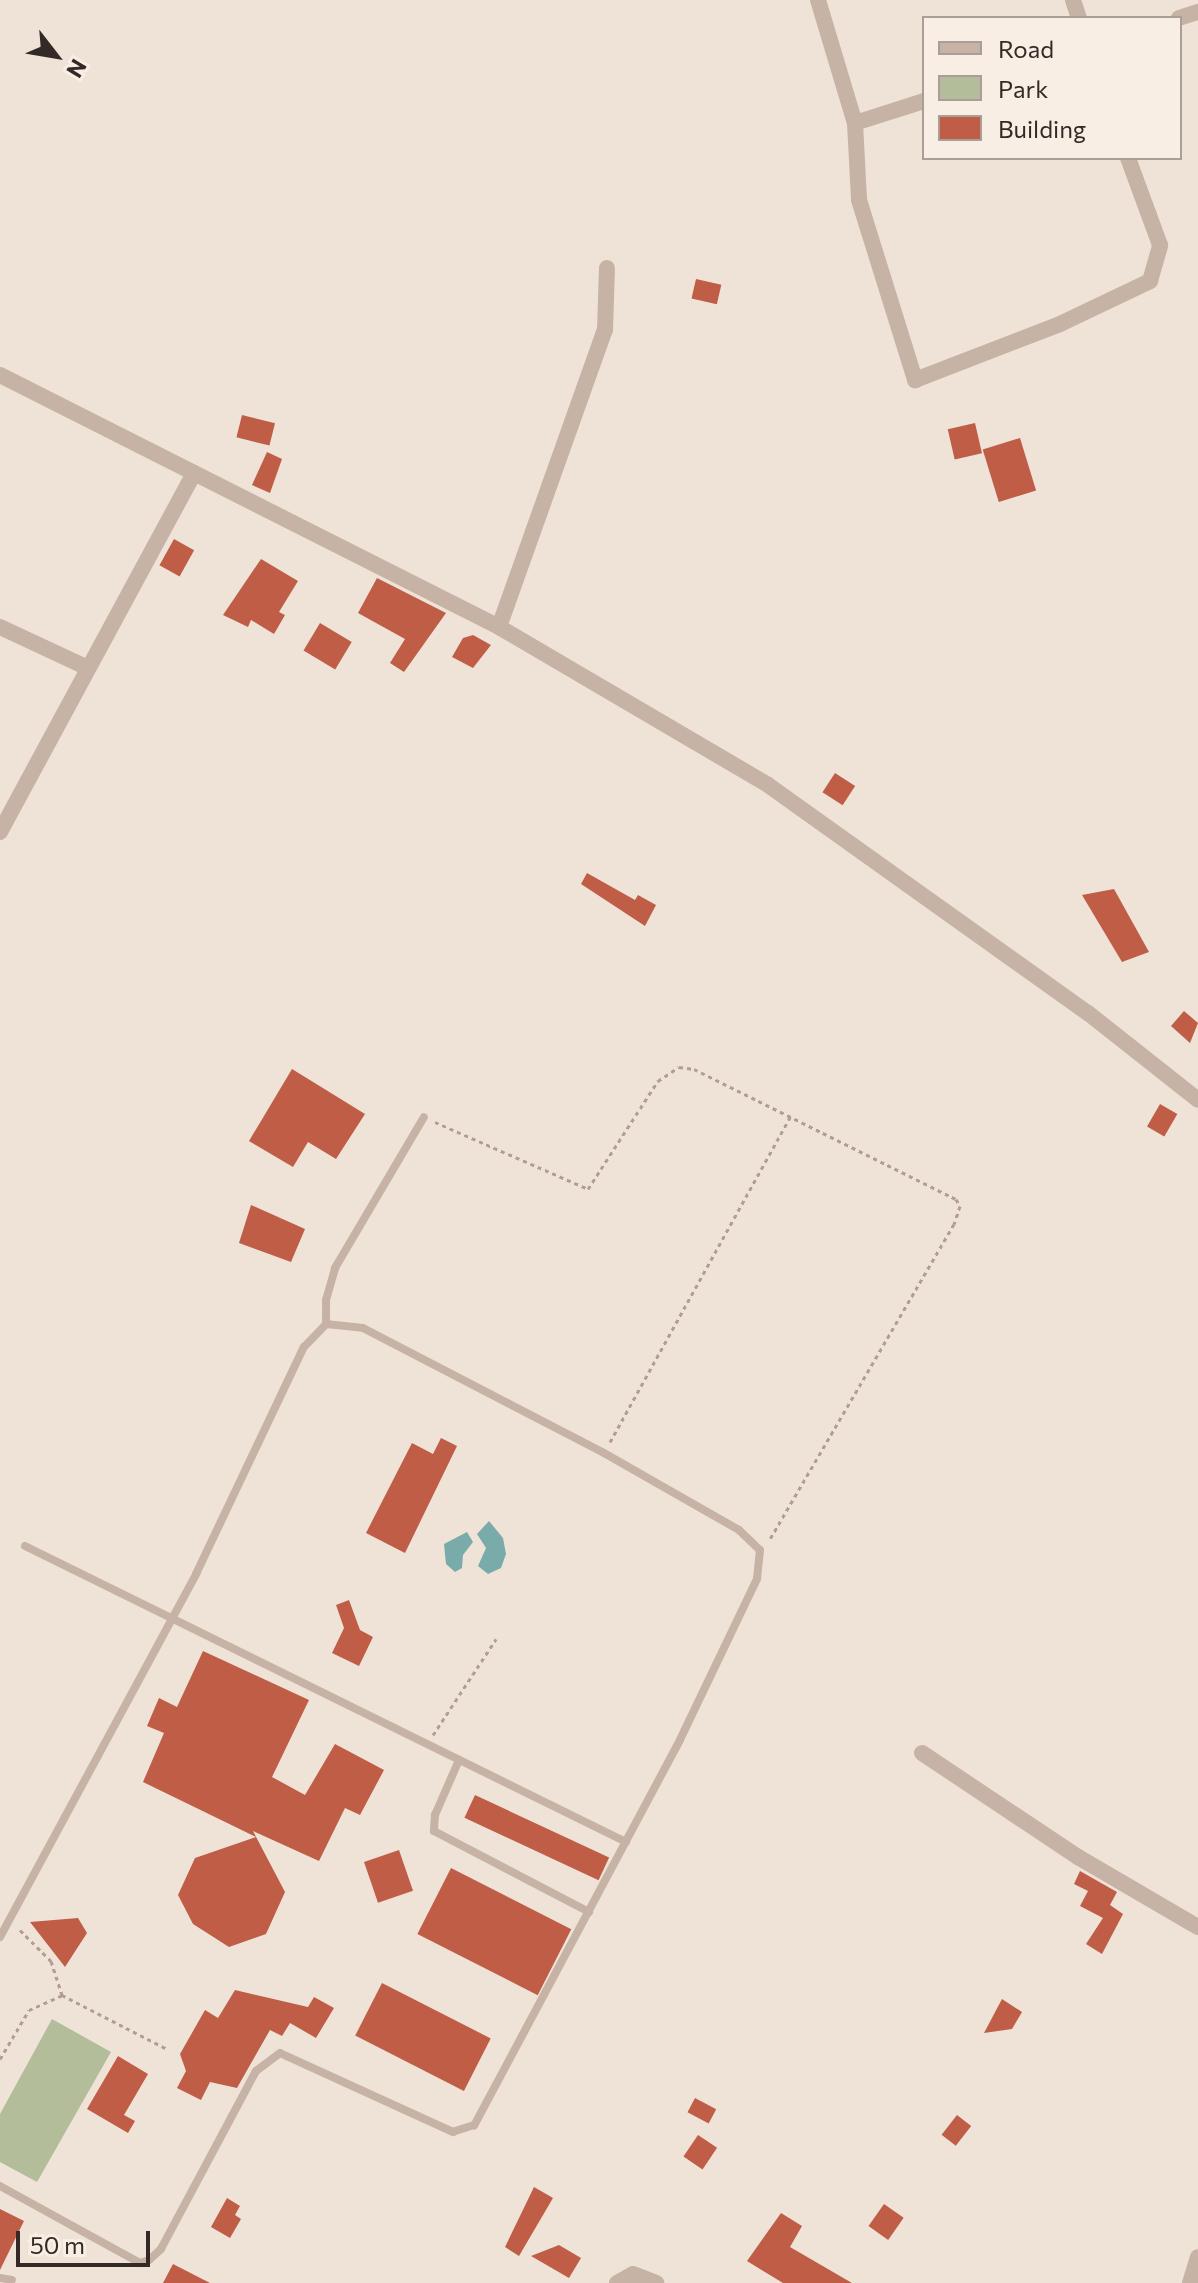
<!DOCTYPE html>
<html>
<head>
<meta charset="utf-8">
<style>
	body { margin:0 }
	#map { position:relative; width:1198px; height:2283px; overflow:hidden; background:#efe3d8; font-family:Commissioner,sans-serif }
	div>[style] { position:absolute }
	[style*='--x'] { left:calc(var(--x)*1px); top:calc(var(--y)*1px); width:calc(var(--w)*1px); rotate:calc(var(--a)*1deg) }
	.green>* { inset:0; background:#b3bd9a }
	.water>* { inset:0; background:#79abaa }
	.building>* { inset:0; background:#bf5d47; transform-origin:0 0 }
	.path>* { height:3px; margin-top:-1.5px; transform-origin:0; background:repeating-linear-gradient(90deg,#b29d90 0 4px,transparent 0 8px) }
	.lane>* { height:8px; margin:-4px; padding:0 4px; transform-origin:4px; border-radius:4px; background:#c6b3a5 }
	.street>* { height:16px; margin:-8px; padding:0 8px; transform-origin:8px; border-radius:8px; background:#c6b3a5 }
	span { translate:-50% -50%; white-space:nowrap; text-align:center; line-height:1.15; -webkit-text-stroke:8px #f8eee4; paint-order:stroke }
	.legend { position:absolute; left:922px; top:16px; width:260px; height:144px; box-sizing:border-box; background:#f8eee4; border:2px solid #a99f98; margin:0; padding:10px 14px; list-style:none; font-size:24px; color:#332926 }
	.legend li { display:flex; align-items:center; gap:16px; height:40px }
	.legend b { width:40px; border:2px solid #a99f98 }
	.north { position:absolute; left:16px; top:16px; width:80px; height:80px; -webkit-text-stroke:6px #f8eee4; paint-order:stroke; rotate:121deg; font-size:22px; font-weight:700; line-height:32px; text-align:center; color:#332926 }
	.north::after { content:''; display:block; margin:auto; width:28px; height:36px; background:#332926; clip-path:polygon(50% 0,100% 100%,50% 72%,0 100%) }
	.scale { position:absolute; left:16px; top:2231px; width:134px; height:36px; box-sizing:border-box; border:4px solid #332926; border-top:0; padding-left:10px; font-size:24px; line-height:28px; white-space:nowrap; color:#332926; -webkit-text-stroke:6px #f8eee4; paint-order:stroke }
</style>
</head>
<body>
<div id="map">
	<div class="green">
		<i style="clip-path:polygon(52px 2019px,111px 2052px,37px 2182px,0 2162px,0 2114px)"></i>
	</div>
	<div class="water">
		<i style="clip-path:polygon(489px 1521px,503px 1538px,506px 1554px,501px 1568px,488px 1574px,478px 1566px,486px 1548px,477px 1534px)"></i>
		<i style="clip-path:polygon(467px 1532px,473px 1542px,463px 1555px,462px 1568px,455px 1572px,446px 1564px,444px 1544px)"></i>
	</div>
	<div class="building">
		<i style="left:696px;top:279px;width:26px;height:20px;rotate:13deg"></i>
		<i style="left:242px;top:415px;width:34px;height:23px;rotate:14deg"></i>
		<i style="left:975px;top:423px;width:31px;height:28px;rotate:77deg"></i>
		<i style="left:1020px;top:438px;width:55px;height:39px;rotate:73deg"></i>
		<i style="clip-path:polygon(267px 452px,282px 459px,270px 493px,252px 485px)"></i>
		<i style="left:174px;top:539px;width:23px;height:30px;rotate:29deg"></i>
		<i style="clip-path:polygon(261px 559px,298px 581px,279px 612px,285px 615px,274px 634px,251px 620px,248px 627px,223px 615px)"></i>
		<i style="clip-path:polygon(377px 578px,446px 613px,404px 672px,390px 663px,405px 639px,358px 613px)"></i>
		<i style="left:320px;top:623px;width:37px;height:32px;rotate:31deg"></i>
		<i style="clip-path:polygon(473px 635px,491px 645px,473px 668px,452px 657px,463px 638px)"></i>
		<i style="left:835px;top:773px;width:24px;height:23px;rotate:33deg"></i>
		<i style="clip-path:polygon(587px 873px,635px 900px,638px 895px,656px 905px,645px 926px,581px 884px)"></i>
		<i style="clip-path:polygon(1114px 889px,1149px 952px,1122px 962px,1082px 895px)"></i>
		<i style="clip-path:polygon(1184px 1011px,1198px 1023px,1190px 1043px,1171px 1026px)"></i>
		<i style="clip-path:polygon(292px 1069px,365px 1114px,336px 1159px,308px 1142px,293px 1167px,249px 1141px)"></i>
		<i style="left:1160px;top:1104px;width:20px;height:26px;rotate:30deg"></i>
		<i style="clip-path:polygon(251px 1205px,305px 1229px,291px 1262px,239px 1243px)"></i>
		<i style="clip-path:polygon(441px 1438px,457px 1446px,405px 1553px,366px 1533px,412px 1443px,433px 1454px)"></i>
		<i style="clip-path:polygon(349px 1600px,360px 1630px,373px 1637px,359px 1666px,332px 1653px,344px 1628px,336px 1605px)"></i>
		<i style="clip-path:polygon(203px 1651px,309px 1700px,272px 1777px,305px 1795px,335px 1744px,384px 1770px,360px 1815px,345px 1808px,319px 1861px,253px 1831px,285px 1892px,266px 1934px,229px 1947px,193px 1924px,178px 1895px,195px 1858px,256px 1837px,143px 1782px,164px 1733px,147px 1726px,159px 1698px,177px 1707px)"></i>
		<i style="left:475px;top:1795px;width:148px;height:25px;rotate:25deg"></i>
		<i style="left:399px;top:1850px;width:43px;height:37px;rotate:71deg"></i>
		<i style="left:451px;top:1868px;width:135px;height:74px;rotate:27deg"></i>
		<i style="clip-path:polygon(1080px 1871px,1117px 1892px,1110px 1905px,1123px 1914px,1102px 1954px,1086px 1944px,1103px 1918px,1080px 1906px,1088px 1891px,1074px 1884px)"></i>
		<i style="clip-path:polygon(78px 1918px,87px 1933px,65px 1967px,30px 1922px)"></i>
		<i style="left:382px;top:1983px;width:122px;height:59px;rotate:27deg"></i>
		<i style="clip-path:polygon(235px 1990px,308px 2007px,314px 1997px,334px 2008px,316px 2038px,290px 2023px,282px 2036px,270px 2030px,237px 2088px,210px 2082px,201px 2100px,177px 2088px,186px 2071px,180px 2054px,205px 2010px,218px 2018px)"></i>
		<i style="clip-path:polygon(1002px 1999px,1022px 2012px,1012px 2029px,984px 2033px)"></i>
		<i style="clip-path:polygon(118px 2056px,148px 2074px,124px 2115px,135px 2121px,128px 2133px,87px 2109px)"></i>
		<i style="left:695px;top:2098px;width:24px;height:16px;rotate:28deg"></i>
		<i style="left:957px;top:2115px;width:18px;height:25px;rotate:38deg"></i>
		<i style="left:698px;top:2135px;width:23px;height:26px;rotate:34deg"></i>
		<i style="clip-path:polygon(534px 2187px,553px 2198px,519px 2256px,505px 2247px)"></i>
		<i style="clip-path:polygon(227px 2198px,240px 2206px,235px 2215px,241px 2219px,230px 2238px,211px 2227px)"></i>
		<i style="left:884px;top:2204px;width:24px;height:27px;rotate:35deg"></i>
		<i style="clip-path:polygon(0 2209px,24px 2221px,0 2270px)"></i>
		<i style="clip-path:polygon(781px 2213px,802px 2226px,790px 2247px,852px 2283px,783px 2283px,747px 2261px)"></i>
		<i style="clip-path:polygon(559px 2245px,581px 2258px,569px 2278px,531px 2256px)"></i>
		<i style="clip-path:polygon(173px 2264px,210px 2283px,163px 2283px)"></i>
	</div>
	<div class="path">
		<i style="--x:435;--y:1122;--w:167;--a:23.6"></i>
		<i style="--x:588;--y:1189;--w:129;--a:-57.1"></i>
		<i style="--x:658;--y:1081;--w:25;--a:-34"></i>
		<i style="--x:679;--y:1067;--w:15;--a:8"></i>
		<i style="--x:694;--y:1069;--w:292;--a:26.4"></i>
		<i style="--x:956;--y:1199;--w:8;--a:60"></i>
		<i style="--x:960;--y:1206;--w:19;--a:108"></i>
		<i style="--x:954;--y:1224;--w:366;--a:120.3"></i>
		<i style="--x:610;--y:1442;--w:372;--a:-61"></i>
		<i style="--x:433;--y:1735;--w:115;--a:-56.7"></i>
		<i style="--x:20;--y:1930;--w:44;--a:45"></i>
		<i style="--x:51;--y:1961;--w:36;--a:72"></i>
		<i style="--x:0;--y:2059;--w:57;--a:-59.4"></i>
		<i style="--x:29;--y:2010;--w:36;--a:-24"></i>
		<i style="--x:62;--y:1995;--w:118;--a:27.2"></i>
	</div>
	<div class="lane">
		<i style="--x:326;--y:1324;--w:24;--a:-90"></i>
		<i style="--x:326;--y:1300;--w:33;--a:-74"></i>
		<i style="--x:335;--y:1268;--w:175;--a:-59.5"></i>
		<i style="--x:25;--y:1546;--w:670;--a:26.22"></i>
		<i style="--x:459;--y:1760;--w:60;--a:113.6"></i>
		<i style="--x:435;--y:1815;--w:16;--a:94"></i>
		<i style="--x:434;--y:1831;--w:175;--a:27.6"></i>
		<i style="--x:0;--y:1937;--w:413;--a:-61.6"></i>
		<i style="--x:196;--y:1574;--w:251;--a:-64.6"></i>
		<i style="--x:304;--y:1347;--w:32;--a:-46"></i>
		<i style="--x:326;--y:1324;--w:37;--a:6"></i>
		<i style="--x:363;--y:1328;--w:271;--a:27.4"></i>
		<i style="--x:604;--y:1453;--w:155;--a:29.7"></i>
		<i style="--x:739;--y:1530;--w:29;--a:44"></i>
		<i style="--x:760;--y:1550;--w:29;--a:96"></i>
		<i style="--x:757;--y:1579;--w:178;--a:115.6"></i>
		<i style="--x:680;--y:1740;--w:437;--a:118.1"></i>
		<i style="--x:474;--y:2125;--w:22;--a:162"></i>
		<i style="--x:453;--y:2132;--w:190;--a:-155.5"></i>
		<i style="--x:280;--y:2053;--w:30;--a:143"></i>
		<i style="--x:256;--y:2071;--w:202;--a:118.1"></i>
		<i style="--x:161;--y:2249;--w:16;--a:137"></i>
		<i style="--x:149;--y:2260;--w:9;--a:162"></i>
		<i style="--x:140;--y:2263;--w:160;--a:-151.2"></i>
		<i style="--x:0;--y:2278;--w:12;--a:9"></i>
	</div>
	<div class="street">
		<i style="--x:818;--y:0;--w:128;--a:73.3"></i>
		<i style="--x:855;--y:123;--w:77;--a:87"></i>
		<i style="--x:859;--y:200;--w:189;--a:72.7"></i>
		<i style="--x:915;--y:380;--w:155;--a:-21.1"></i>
		<i style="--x:1060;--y:324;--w:100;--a:-25.5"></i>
		<i style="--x:1150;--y:281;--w:37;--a:-74"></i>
		<i style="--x:1160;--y:245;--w:93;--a:-110.2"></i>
		<i style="--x:1073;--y:0;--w:19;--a:72"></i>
		<i style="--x:1179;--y:18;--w:20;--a:-18"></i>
		<i style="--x:855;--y:123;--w:72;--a:-17.7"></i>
		<i style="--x:0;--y:375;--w:559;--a:26.79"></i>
		<i style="--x:499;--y:627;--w:312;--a:30.4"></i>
		<i style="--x:768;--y:785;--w:393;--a:35.5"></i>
		<i style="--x:1088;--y:1013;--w:140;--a:38.3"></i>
		<i style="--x:0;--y:627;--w:97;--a:25"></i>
		<i style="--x:499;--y:627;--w:315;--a:-70.4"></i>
		<i style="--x:605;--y:330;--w:62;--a:-88.2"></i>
		<i style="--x:0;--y:832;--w:408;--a:-61.6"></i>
		<i style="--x:922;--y:1753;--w:187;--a:33.7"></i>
		<i style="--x:1078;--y:1857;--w:139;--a:30.3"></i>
		<i style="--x:617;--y:2283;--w:18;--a:-29"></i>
		<i style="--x:633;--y:2274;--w:25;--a:21"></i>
		<i style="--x:1190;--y:2283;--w:27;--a:-73"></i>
	</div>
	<ul class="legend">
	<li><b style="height:10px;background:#c6b3a5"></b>Road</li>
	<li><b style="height:22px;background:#b3bd9a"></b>Park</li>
	<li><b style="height:22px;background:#bf5d47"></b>Building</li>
	</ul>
	<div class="north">N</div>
	<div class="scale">50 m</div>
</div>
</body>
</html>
